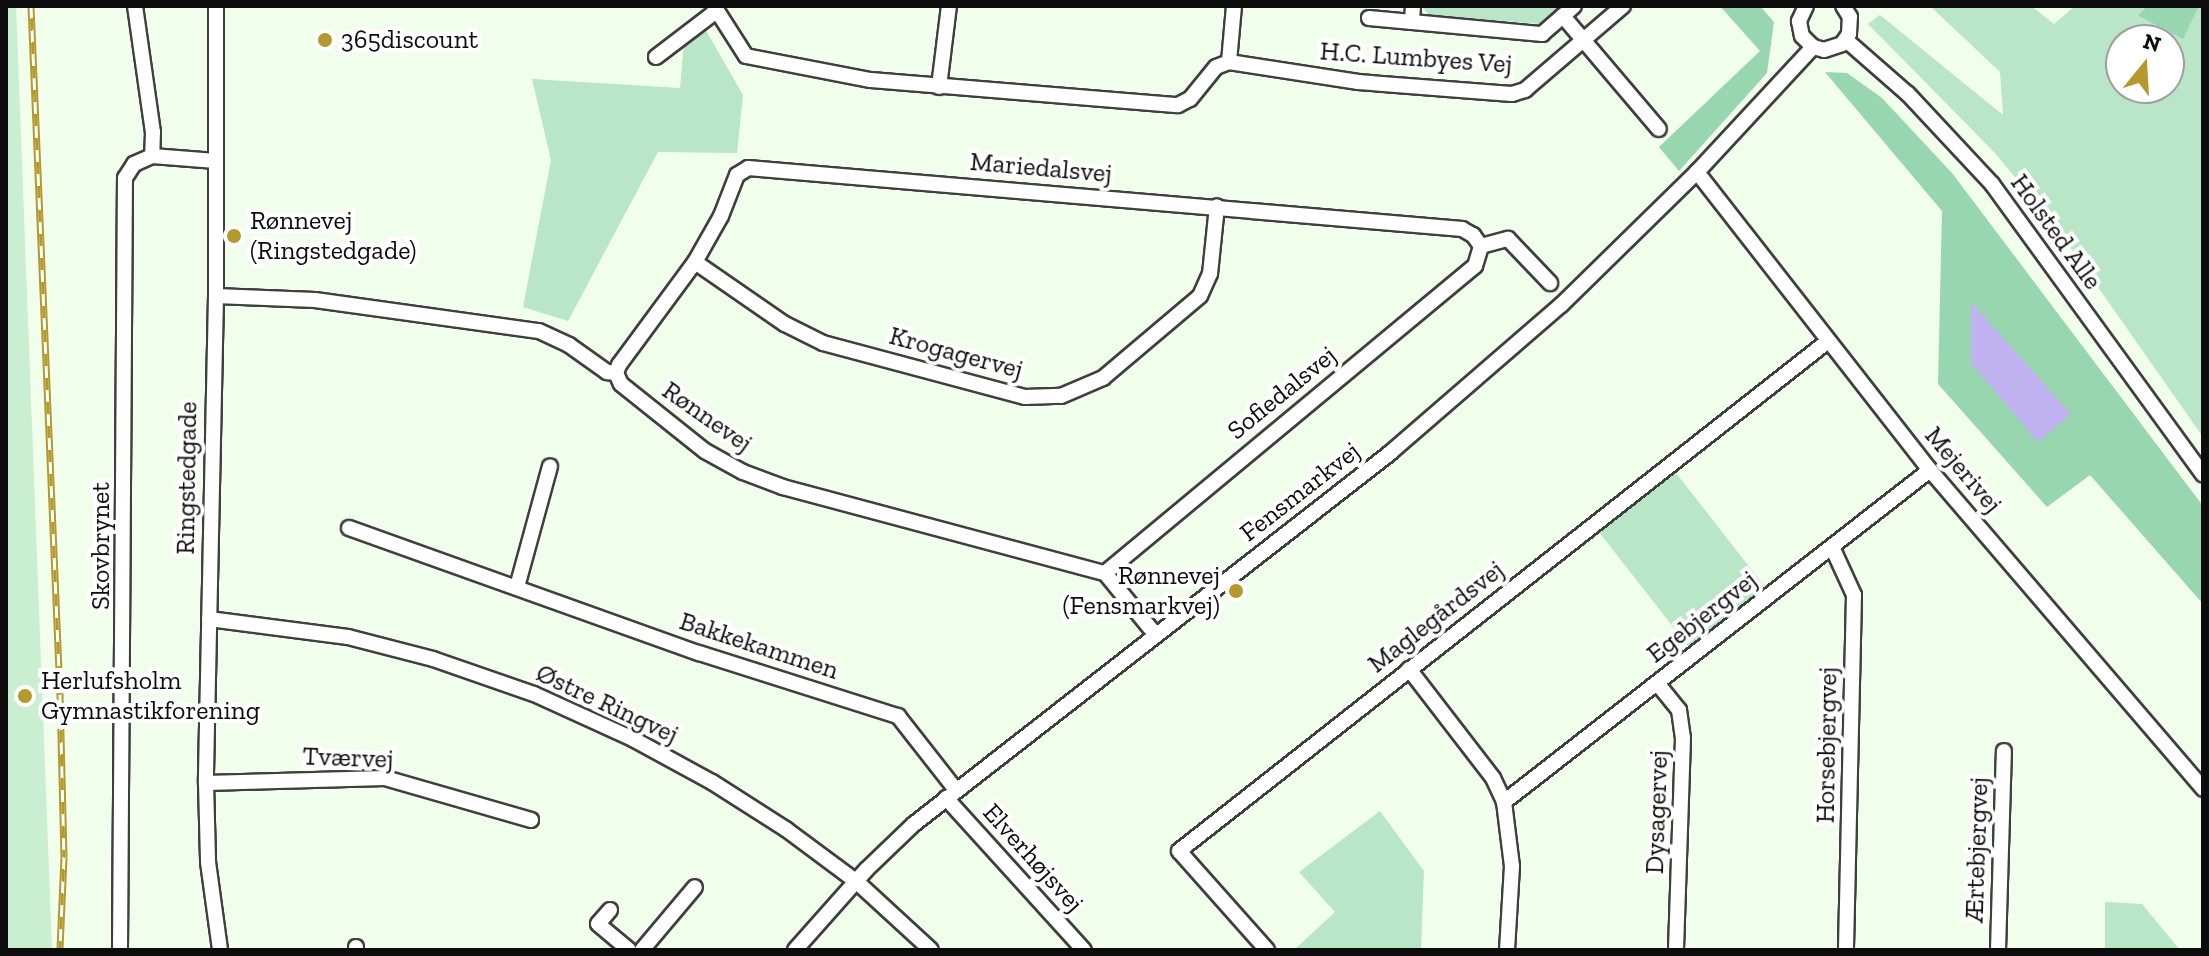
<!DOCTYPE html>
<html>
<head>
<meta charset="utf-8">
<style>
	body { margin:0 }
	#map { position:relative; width:2209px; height:956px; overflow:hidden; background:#f2feec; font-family:"Zilla Slab",serif }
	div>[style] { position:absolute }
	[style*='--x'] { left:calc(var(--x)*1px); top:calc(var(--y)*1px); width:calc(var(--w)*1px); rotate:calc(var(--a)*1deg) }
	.green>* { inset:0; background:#b8e6c7; transform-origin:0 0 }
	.forest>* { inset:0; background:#98d6b0 }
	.pitch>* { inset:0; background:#c9eed0 }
	.water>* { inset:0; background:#c1b3f2 }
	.roads { filter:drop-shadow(2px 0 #3f3f3f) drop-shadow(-2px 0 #3f3f3f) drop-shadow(0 2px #3f3f3f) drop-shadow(0 -2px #3f3f3f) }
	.minor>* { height:14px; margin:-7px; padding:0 7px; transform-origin:7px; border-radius:7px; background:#fff }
	.rail>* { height:7px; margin-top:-3.5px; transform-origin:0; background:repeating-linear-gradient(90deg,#fff 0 12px,#b4992c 0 24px); box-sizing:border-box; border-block:2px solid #b4992c }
	.dots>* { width:22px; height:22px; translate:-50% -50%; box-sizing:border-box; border:4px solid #fff; border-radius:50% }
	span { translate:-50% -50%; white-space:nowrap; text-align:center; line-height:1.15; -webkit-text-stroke:8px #fff; paint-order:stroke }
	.poi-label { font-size:26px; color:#0c0c0c }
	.left { translate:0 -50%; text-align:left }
	.right { translate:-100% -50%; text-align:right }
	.street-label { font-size:26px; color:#0c0c0c }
	.frame { position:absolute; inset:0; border:8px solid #0c0c0c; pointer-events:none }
	.north { position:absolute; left:2105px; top:24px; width:80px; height:80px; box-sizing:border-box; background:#fff; border:2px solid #9e9e9e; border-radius:50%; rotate:18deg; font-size:22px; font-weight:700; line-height:32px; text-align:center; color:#0c0c0c }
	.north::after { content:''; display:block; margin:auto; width:28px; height:36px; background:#b4992c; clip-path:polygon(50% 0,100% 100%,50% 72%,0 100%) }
</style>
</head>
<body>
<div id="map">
	<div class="green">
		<i style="clip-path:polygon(1421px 6px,1562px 6px,1541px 24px,1429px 15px)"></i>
		<i style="clip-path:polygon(evenodd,1930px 6px,2031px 6px,2054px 24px,2075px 6px,2147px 6px,2139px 17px,2183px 38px,2199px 6px,2203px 6px,2203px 437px,2058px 230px,1995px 153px,1868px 24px,1880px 15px,2003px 115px,2000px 72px,1930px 6px,2121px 40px,2169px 40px,2169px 88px,2121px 88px,2121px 40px)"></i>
		<i style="clip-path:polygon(704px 27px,743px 95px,737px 153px,658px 152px,568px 321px,523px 307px,551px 160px,532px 79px,680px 88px,684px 42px)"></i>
		<i style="left:1676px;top:473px;width:144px;height:97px;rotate:52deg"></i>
		<i style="clip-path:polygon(1380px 811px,1424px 871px,1421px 950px,1294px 950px,1335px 912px,1299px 872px)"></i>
		<i style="clip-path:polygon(2105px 902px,2142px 904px,2180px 950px,2105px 950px)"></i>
	</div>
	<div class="forest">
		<i style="clip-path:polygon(1720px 6px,1760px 6px,1774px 22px,1767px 73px,1679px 171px,1659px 147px,1760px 51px)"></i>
		<i style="clip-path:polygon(2147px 6px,2199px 6px,2183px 39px,2138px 16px)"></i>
		<i style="clip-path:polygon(1825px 72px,1847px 73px,1882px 98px,1952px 173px,2203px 506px,2203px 604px,2090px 475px,2047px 507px,1938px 384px,1942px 211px)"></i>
	</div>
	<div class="pitch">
		<i style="clip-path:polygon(6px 6px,16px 6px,52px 950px,6px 950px)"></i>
	</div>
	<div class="water">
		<i style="clip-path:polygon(1971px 302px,2071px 414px,2038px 442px,1971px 363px)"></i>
	</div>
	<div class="roads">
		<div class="minor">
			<i style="--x:135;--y:6;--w:127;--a:81.9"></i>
			<i style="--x:153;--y:132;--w:24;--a:92"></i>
			<i style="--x:216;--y:6;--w:290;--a:90"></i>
			<i style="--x:216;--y:296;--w:487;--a:91.2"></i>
			<i style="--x:206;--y:783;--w:79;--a:88.5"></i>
			<i style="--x:208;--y:862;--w:89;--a:82.2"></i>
			<i style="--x:714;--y:6;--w:59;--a:57.4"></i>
			<i style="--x:746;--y:56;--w:127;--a:10.9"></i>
			<i style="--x:871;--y:80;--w:308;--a:4.7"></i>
			<i style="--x:1178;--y:105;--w:13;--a:-27"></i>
			<i style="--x:1190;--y:99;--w:41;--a:-50.9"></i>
			<i style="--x:1216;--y:67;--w:14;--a:-21"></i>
			<i style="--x:1229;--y:62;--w:131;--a:8.8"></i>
			<i style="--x:1358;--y:82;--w:154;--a:4.5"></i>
			<i style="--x:1512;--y:94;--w:14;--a:-17"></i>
			<i style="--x:1525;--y:90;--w:129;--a:-40.6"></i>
			<i style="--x:1413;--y:6;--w:16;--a:94"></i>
			<i style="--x:1412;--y:22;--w:131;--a:5.3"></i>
			<i style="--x:1542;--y:34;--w:28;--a:-41"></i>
			<i style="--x:1574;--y:6;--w:15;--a:138"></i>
			<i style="--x:1563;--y:16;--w:148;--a:49.7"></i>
			<i style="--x:1806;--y:6;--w:17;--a:115"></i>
			<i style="--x:1799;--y:21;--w:15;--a:79"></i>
			<i style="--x:1802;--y:36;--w:16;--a:45"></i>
			<i style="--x:1813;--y:47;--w:11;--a:15"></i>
			<i style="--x:1824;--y:50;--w:19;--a:-18"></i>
			<i style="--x:1842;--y:44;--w:12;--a:-55"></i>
			<i style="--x:1849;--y:34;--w:17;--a:-87"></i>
			<i style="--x:1850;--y:17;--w:13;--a:-122"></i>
			<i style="--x:1369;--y:18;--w:43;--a:5.3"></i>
			<i style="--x:1846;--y:40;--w:82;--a:41.1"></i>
			<i style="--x:1908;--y:94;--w:123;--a:47"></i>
			<i style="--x:1992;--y:184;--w:359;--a:54"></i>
			<i style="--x:656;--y:57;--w:74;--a:-37.3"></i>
			<i style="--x:1229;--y:62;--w:56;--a:-84.9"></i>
			<i style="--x:939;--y:87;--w:82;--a:-83"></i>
			<i style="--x:1697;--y:172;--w:378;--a:52"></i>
			<i style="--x:1930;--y:470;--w:420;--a:49.4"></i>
			<i style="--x:695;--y:262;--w:109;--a:34.6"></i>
			<i style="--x:785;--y:324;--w:42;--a:26.6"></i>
			<i style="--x:823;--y:343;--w:209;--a:15"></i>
			<i style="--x:1025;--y:397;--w:36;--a:-2"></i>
			<i style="--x:1061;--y:396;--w:46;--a:-23.2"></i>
			<i style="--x:1103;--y:378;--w:127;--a:-40.2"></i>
			<i style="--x:1200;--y:296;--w:24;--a:-66"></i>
			<i style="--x:1210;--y:274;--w:68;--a:-84.1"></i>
			<i style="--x:216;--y:296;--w:99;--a:2.3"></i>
			<i style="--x:315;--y:300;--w:226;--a:7.9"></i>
			<i style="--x:539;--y:331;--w:33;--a:25"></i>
			<i style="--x:569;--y:345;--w:47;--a:35.4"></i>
			<i style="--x:607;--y:372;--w:9;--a:6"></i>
			<i style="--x:616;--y:373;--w:12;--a:66"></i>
			<i style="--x:621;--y:384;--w:107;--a:38.6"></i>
			<i style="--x:705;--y:451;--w:43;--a:28.9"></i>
			<i style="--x:743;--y:472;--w:43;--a:20.6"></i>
			<i style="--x:783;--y:487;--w:333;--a:15"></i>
			<i style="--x:1105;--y:573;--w:79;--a:50.7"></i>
			<i style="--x:616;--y:373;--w:9;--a:-69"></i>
			<i style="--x:619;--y:365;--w:128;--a:-53.6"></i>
			<i style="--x:695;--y:262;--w:53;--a:-60.5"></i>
			<i style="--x:721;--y:216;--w:44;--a:-68.7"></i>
			<i style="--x:737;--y:175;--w:13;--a:-32"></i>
			<i style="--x:748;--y:168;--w:717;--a:4.88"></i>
			<i style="--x:1462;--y:229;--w:13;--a:29"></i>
			<i style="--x:1473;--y:235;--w:14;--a:54"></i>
			<i style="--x:1481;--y:246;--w:28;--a:-15"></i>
			<i style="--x:1508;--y:239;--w:61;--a:46.3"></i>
			<i style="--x:349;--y:528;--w:372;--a:19.7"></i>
			<i style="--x:699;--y:653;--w:209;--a:17.6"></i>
			<i style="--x:898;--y:716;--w:94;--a:51.9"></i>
			<i style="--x:1832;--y:547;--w:53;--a:65.4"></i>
			<i style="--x:1854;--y:595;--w:355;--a:91.3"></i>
			<i style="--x:1105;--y:573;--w:481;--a:-39.7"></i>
			<i style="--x:1475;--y:266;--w:21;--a:-73"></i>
			<i style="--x:517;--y:587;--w:125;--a:-74.7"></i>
			<i style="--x:209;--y:619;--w:140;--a:7.4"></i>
			<i style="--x:348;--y:637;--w:88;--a:14.5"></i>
			<i style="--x:433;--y:659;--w:107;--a:19.1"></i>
			<i style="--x:534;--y:694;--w:109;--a:24.4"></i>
			<i style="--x:633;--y:739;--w:90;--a:28.6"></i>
			<i style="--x:712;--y:782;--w:89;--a:32.6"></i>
			<i style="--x:787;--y:830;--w:87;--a:36.6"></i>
			<i style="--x:857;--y:882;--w:100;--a:42.6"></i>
			<i style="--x:1409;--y:669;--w:138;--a:52.4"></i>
			<i style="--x:1493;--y:778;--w:26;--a:65"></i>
			<i style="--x:1504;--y:802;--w:64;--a:82.9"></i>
			<i style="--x:1512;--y:866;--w:84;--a:93.4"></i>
			<i style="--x:1657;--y:683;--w:35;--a:51"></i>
			<i style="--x:1679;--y:710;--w:28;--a:82"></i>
			<i style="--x:1683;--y:738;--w:212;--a:91.9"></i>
			<i style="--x:206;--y:783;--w:179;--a:-1.6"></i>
			<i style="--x:385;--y:778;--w:152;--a:16"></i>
			<i style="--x:946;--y:798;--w:205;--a:47.8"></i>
			<i style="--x:1504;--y:802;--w:540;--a:-37.93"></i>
			<i style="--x:610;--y:910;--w:18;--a:131"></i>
			<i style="--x:598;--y:924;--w:40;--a:40"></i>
			<i style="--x:356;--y:947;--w:3;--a:90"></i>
			<i style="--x:120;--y:950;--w:772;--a:-89.63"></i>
			<i style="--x:125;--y:178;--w:17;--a:-57"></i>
			<i style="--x:134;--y:164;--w:20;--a:-24"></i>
			<i style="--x:152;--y:156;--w:64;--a:4.5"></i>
			<i style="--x:642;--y:950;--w:82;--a:-49.9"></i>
			<i style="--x:795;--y:950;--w:108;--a:-48.4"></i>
			<i style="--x:867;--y:869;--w:65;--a:-43.8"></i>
			<i style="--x:914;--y:824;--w:604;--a:-37.93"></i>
			<i style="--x:1390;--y:453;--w:226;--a:-40.9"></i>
			<i style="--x:1561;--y:305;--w:190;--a:-44.4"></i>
			<i style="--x:1697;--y:172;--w:171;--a:-47.1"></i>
			<i style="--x:1267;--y:950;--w:132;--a:-131.6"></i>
			<i style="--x:1179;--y:851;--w:825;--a:-38.16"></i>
			<i style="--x:1998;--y:950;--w:199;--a:-88.3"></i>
		</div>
	</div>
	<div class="rail">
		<i style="--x:31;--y:6;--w:689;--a:87.59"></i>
		<i style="--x:60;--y:694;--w:163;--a:88.6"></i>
		<i style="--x:64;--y:857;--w:93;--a:92.5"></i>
	</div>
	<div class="dots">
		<i style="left:325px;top:40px;background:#b4992c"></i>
		<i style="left:234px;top:236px;background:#b4992c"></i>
		<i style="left:1236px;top:591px;background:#b4992c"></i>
		<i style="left:25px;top:696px;background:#b4992c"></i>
	</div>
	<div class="poi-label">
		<span class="left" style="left:341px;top:40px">365discount</span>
		<span class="left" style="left:250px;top:236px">Rønnevej<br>(Ringstedgade)</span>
		<span class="right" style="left:1220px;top:591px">Rønnevej<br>(Fensmarkvej)</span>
		<span class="left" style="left:41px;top:696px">Herlufsholm<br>Gymnastikforening</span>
	</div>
	<div class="street-label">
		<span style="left:1416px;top:58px;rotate:4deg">H.C. Lumbyes Vej</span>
		<span style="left:1041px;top:168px;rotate:5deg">Mariedalsvej</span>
		<span style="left:2056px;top:232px;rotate:54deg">Holsted Alle</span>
		<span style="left:956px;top:353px;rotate:15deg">Krogagervej</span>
		<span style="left:1282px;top:393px;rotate:-39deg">Sofiedalsvej</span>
		<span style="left:707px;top:417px;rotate:35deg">Rønnevej</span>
		<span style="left:1963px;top:470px;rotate:50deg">Mejerivej</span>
		<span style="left:187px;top:478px;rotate:-89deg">Ringstedgade</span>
		<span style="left:1300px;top:492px;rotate:-38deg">Fensmarkvej</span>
		<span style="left:101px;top:546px;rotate:-90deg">Skovbrynet</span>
		<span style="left:1436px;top:617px;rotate:-38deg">Maglegårdsvej</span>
		<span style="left:1702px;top:617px;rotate:-38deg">Egebjergvej</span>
		<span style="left:759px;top:646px;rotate:18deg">Bakkekammen</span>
		<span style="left:607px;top:704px;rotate:25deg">Østre Ringvej</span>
		<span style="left:1827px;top:745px;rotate:-89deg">Horsebjergvej</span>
		<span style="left:348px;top:758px;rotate:2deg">Tværvej</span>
		<span style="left:1657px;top:812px;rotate:-88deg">Dysagervej</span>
		<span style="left:1977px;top:850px;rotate:-88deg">Ærtebjergvej</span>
		<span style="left:1033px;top:858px;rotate:48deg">Elverhøjsvej</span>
	</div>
	<div class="frame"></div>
	<div class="north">N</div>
</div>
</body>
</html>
